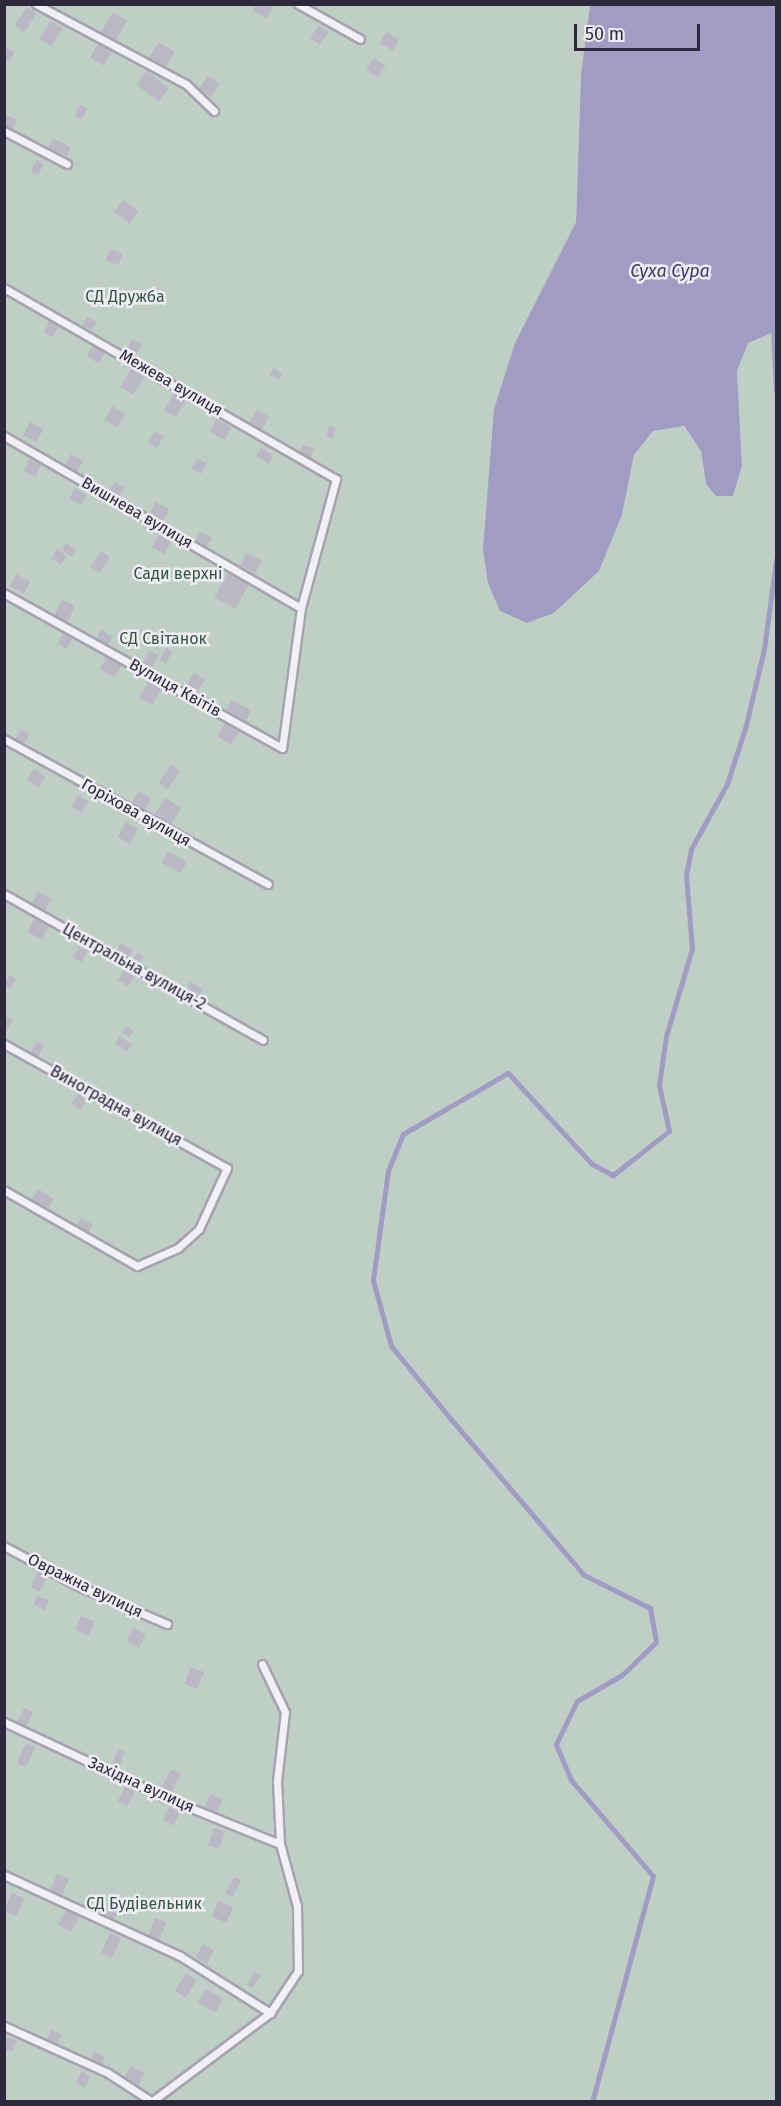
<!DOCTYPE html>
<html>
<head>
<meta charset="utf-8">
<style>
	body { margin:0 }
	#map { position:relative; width:781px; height:2106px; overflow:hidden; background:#dfdde6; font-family:"Fira Sans",sans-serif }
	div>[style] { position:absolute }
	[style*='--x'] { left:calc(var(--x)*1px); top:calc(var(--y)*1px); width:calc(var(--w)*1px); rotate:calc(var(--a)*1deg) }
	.green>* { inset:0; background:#bfcfc5 }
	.water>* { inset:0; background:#a19cc3 }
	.stream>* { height:5px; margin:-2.5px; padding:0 2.5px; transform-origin:2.5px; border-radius:2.5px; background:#a19cc3 }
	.building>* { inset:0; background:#bbb8c5; transform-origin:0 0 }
	.roads { filter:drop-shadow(2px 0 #a6a3af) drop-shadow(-2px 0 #a6a3af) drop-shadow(0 2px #a6a3af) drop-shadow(0 -2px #a6a3af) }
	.service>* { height:7px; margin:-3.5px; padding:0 3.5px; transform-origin:3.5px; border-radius:3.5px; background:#f1f0f4 }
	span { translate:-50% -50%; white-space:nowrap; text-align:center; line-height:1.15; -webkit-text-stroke:5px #eeedf4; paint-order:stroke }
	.park-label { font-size:16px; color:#375544 }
	.street-label { font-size:16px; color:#2d283b }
	.water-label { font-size:18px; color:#40376a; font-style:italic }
	.frame { position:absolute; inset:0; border:6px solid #2d283b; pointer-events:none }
	.scale { position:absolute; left:574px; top:24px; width:126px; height:27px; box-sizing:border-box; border:3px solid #2d283b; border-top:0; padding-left:8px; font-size:18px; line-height:21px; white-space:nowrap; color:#2d283b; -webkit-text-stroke:4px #eeedf4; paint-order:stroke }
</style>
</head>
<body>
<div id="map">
	<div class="green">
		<i style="clip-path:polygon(5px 5px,590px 5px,581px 74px,576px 222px,515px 343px,527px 623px,554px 613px,599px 571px,622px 515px,634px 455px,653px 431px,683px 426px,701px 451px,706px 484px,733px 496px,742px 466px,737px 371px,748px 343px,776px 331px,776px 2101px,5px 2102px)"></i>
	</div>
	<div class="water">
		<i style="clip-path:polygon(590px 5px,776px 5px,776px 331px,748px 343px,737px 371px,742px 466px,733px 496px,716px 496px,706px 484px,701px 451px,684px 426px,653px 431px,634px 455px,622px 515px,599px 571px,554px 613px,527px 623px,500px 611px,488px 583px,483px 549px,494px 409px,515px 343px,576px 222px,581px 74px)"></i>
	</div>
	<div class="stream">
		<i style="--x:773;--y:329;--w:61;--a:87.2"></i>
		<i style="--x:592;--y:2102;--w:234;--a:-74.9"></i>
		<i style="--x:653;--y:1876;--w:126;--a:-130.5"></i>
		<i style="--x:571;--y:1780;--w:39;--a:-113"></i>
		<i style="--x:556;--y:1744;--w:48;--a:-64"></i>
		<i style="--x:577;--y:1701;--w:52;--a:-30"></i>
		<i style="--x:622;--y:1675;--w:47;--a:-44.1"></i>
		<i style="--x:656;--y:1642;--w:35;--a:-100"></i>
		<i style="--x:650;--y:1608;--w:74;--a:-153.4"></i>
		<i style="--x:584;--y:1575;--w:206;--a:-130.5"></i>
		<i style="--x:450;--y:1418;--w:93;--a:-129.3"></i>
		<i style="--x:391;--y:1346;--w:68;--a:-105.3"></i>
		<i style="--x:373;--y:1280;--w:110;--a:-82.2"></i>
		<i style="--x:388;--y:1171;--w:40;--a:-68"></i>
		<i style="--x:403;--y:1134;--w:121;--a:-30.2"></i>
		<i style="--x:508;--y:1073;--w:124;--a:47.3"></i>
		<i style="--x:592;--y:1164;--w:24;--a:28"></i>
		<i style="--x:613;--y:1175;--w:71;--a:-38.2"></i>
		<i style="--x:669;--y:1131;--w:47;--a:-102.3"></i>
		<i style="--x:659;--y:1085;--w:49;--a:-81.9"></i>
		<i style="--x:666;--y:1036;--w:91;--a:-73.4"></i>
		<i style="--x:692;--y:949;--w:74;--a:-94.6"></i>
		<i style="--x:686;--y:875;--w:26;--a:-79"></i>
		<i style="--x:691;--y:849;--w:74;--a:-61"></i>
		<i style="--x:727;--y:784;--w:62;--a:-72.1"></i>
		<i style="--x:746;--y:725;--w:78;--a:-76.7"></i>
		<i style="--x:764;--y:649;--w:90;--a:-82.3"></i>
	</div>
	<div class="building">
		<i style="clip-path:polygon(256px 4px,274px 4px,267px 18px,253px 11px)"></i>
		<i style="left:27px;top:7px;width:12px;height:22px;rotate:35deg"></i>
		<i style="left:113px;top:12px;width:17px;height:27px;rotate:31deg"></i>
		<i style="left:50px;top:21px;width:14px;height:21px;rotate:30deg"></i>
		<i style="left:319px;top:25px;width:12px;height:16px;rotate:35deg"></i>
		<i style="left:386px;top:32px;width:15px;height:13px;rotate:28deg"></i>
		<i style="left:159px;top:42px;width:19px;height:21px;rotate:32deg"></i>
		<i style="left:98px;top:44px;width:16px;height:16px;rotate:30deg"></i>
		<i style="clip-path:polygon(4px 47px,14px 52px,9px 62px,4px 60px)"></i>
		<i style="left:374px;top:58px;width:14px;height:14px;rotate:34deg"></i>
		<i style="left:147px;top:71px;width:28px;height:17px;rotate:38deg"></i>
		<i style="left:208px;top:76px;width:14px;height:16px;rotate:34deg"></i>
		<i style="left:80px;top:105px;width:8px;height:12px;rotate:23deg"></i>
		<i style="clip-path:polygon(4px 114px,17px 120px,12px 131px,4px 128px)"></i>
		<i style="left:53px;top:138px;width:20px;height:10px;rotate:27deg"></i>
		<i style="left:37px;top:160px;width:8px;height:13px;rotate:30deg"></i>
		<i style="left:123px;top:200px;width:19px;height:15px;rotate:36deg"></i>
		<i style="left:110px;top:249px;width:14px;height:12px;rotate:21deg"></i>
		<i style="clip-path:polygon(87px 317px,97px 322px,92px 330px,82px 325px)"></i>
		<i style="clip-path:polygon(49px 321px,59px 326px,53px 337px,44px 333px)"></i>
		<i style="left:132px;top:339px;width:11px;height:16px;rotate:27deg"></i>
		<i style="left:93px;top:345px;width:14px;height:13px;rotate:30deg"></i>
		<i style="left:132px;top:368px;width:15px;height:22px;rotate:32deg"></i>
		<i style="clip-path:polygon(274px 368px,283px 374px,279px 380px,270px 375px)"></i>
		<i style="left:174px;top:393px;width:14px;height:20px;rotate:30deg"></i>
		<i style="left:112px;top:406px;width:15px;height:16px;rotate:28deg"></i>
		<i style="left:257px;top:410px;width:14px;height:19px;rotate:30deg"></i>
		<i style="left:217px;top:419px;width:17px;height:14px;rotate:31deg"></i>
		<i style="left:30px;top:422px;width:15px;height:15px;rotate:28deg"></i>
		<i style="left:329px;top:426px;width:7px;height:11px;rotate:16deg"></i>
		<i style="left:155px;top:431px;width:10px;height:14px;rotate:29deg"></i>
		<i style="left:302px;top:445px;width:12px;height:11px;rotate:14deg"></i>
		<i style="left:261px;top:448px;width:14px;height:10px;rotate:30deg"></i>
		<i style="left:71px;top:454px;width:14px;height:14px;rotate:30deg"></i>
		<i style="left:197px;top:458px;width:11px;height:12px;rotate:27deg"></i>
		<i style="left:30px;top:459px;width:13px;height:13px;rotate:29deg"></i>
		<i style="clip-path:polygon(114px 482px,124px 487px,119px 497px,108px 491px)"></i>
		<i style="left:75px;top:488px;width:14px;height:12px;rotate:30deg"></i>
		<i style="left:156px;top:502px;width:15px;height:16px;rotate:28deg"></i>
		<i style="left:201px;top:531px;width:13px;height:14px;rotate:32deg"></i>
		<i style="left:159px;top:535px;width:14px;height:14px;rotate:30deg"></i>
		<i style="clip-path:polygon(66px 543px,76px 549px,71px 557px,62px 550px)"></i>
		<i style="left:57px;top:549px;width:12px;height:11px;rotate:35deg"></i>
		<i style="left:101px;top:551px;width:11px;height:19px;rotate:34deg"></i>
		<i style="left:246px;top:553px;width:17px;height:14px;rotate:25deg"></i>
		<i style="left:228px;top:572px;width:24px;height:29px;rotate:28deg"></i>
		<i style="left:16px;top:574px;width:16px;height:14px;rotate:27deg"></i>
		<i style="left:61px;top:600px;width:15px;height:17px;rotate:23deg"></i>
		<i style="left:101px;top:630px;width:13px;height:12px;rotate:29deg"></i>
		<i style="clip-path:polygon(64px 632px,73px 638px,66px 649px,58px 644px)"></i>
		<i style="left:166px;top:648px;width:7px;height:14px;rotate:27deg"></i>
		<i style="left:149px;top:650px;width:11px;height:16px;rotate:27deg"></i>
		<i style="left:108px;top:655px;width:17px;height:16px;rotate:31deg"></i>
		<i style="left:194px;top:673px;width:13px;height:20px;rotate:32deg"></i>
		<i style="left:149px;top:680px;width:15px;height:20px;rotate:28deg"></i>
		<i style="left:232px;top:700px;width:22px;height:11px;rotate:30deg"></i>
		<i style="left:226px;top:722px;width:16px;height:17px;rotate:30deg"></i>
		<i style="left:21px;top:729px;width:10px;height:12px;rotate:29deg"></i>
		<i style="left:171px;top:765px;width:11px;height:22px;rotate:34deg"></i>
		<i style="left:34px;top:769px;width:14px;height:13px;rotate:34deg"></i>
		<i style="left:139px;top:791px;width:14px;height:15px;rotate:30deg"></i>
		<i style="left:78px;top:795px;width:12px;height:13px;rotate:31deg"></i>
		<i style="left:165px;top:798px;width:19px;height:22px;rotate:32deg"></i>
		<i style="left:126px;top:822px;width:14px;height:17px;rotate:30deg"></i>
		<i style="left:168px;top:851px;width:22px;height:13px;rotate:30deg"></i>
		<i style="left:38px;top:892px;width:15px;height:14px;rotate:28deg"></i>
		<i style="left:35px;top:918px;width:16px;height:16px;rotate:27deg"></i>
		<i style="left:121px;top:943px;width:14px;height:11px;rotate:30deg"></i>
		<i style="left:79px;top:946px;width:10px;height:13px;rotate:29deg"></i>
		<i style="clip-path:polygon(137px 953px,144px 957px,138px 967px,132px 962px)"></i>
		<i style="left:124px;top:970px;width:12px;height:12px;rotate:31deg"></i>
		<i style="clip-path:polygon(10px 975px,16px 979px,10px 989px,4px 984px)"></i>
		<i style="left:190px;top:982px;width:14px;height:10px;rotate:25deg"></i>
		<i style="clip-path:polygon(4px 1016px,13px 1020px,4px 1036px)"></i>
		<i style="left:126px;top:1026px;width:9px;height:8px;rotate:32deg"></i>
		<i style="clip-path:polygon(120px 1036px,131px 1044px,127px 1051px,115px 1044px)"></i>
		<i style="clip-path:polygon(36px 1042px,44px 1045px,38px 1057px,31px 1053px)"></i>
		<i style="left:78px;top:1094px;width:11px;height:12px;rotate:34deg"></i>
		<i style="left:38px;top:1189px;width:19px;height:14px;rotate:32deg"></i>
		<i style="left:81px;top:1218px;width:14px;height:10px;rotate:30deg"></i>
		<i style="left:38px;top:1571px;width:10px;height:18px;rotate:24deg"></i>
		<i style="clip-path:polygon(37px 1596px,49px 1600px,45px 1610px,34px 1605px)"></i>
		<i style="left:81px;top:1616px;width:15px;height:15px;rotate:23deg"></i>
		<i style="left:133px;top:1628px;width:14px;height:15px;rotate:25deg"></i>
		<i style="left:191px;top:1667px;width:14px;height:18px;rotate:21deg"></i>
		<i style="left:24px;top:1708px;width:10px;height:17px;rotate:24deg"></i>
		<i style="left:26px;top:1743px;width:10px;height:22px;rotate:24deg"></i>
		<i style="clip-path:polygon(118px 1749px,125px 1752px,118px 1769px,112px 1766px)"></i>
		<i style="left:171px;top:1769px;width:11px;height:22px;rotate:27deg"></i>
		<i style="left:125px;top:1787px;width:11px;height:16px;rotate:27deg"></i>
		<i style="left:211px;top:1794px;width:13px;height:17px;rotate:27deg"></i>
		<i style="left:169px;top:1807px;width:12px;height:15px;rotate:24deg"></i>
		<i style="left:214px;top:1828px;width:12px;height:18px;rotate:20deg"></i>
		<i style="left:57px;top:1874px;width:13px;height:18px;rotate:23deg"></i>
		<i style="clip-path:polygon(234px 1877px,241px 1880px,233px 1897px,225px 1894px)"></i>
		<i style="left:12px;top:1893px;width:13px;height:20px;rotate:23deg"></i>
		<i style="left:109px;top:1901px;width:12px;height:14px;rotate:24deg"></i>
		<i style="left:218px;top:1901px;width:16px;height:17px;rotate:22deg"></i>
		<i style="left:66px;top:1910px;width:15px;height:17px;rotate:28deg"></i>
		<i style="left:155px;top:1918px;width:12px;height:20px;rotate:20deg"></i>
		<i style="left:110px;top:1933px;width:12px;height:22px;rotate:24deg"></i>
		<i style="left:203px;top:1944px;width:13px;height:15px;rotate:29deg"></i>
		<i style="left:255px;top:1972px;width:7px;height:15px;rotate:34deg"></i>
		<i style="left:186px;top:1973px;width:13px;height:21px;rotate:32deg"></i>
		<i style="left:206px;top:1989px;width:20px;height:16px;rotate:30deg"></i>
		<i style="left:51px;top:2030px;width:11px;height:12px;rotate:22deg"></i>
		<i style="clip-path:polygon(7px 2037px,17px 2041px,12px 2052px,4px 2049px)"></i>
		<i style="left:94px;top:2052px;width:12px;height:11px;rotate:24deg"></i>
		<i style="left:130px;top:2066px;width:16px;height:13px;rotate:27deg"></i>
		<i style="clip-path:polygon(82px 2071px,91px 2077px,84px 2088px,76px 2083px)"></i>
	</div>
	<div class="roads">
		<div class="service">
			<i style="--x:36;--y:4;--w:170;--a:28.1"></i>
			<i style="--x:186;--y:84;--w:39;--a:44"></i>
			<i style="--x:298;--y:4;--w:71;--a:29.4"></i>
			<i style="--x:4;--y:131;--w:71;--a:27.6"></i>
			<i style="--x:4;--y:288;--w:383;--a:29.9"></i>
			<i style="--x:336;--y:479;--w:134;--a:105.2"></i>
			<i style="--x:301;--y:608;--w:141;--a:97.7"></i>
			<i style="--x:282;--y:748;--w:318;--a:-150.9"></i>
			<i style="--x:4;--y:436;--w:343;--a:30.1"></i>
			<i style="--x:4;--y:739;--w:301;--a:28.8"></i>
			<i style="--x:4;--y:894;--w:297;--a:29.4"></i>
			<i style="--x:4;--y:1044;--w:255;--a:29.1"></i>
			<i style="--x:227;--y:1168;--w:67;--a:114.7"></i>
			<i style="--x:199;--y:1229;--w:28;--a:138"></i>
			<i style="--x:178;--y:1248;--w:45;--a:156.3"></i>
			<i style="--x:137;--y:1266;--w:153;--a:-150.3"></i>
			<i style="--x:4;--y:1546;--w:82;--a:28.4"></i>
			<i style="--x:76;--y:1585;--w:99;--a:23.2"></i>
			<i style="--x:4;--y:1722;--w:177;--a:25.1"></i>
			<i style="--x:164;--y:1797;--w:125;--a:22.1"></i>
			<i style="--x:4;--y:1875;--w:194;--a:24.7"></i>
			<i style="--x:180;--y:1956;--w:107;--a:32.3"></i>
			<i style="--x:4;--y:2026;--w:114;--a:24.3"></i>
			<i style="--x:108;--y:2073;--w:51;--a:33.1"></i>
			<i style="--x:151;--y:2102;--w:149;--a:-36.8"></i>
			<i style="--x:270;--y:2013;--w:50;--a:-56.3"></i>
			<i style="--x:298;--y:1971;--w:65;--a:-90.9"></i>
			<i style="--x:297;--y:1906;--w:64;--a:-105.3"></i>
			<i style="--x:280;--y:1844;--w:63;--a:-92.7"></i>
			<i style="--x:277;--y:1781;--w:69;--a:-83.4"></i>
			<i style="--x:285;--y:1712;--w:53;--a:-115.6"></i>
		</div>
	</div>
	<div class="park-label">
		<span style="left:125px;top:297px">СД Дружба</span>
		<span style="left:178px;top:574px">Сади верхні</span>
		<span style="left:163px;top:639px">СД Світанок</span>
		<span style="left:144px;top:1904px">СД Будівельник</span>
	</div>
	<div class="street-label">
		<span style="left:171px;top:383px;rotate:30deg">Межева вулиця</span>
		<span style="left:137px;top:513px;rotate:30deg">Вишнева вулиця</span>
		<span style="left:175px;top:688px;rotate:29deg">Вулиця Квітів</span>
		<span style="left:136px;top:813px;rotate:29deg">Горіхова вулиця</span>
		<span style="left:134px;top:967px;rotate:29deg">Центральна вулиця-2</span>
		<span style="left:116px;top:1106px;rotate:29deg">Виноградна вулиця</span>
		<span style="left:85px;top:1586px;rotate:26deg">Овражна вулиця</span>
		<span style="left:141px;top:1785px;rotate:24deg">Західна вулиця</span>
	</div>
	<div class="water-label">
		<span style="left:670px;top:271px">Суха Сура</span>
	</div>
	<div class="frame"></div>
	<div class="scale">50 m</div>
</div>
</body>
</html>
